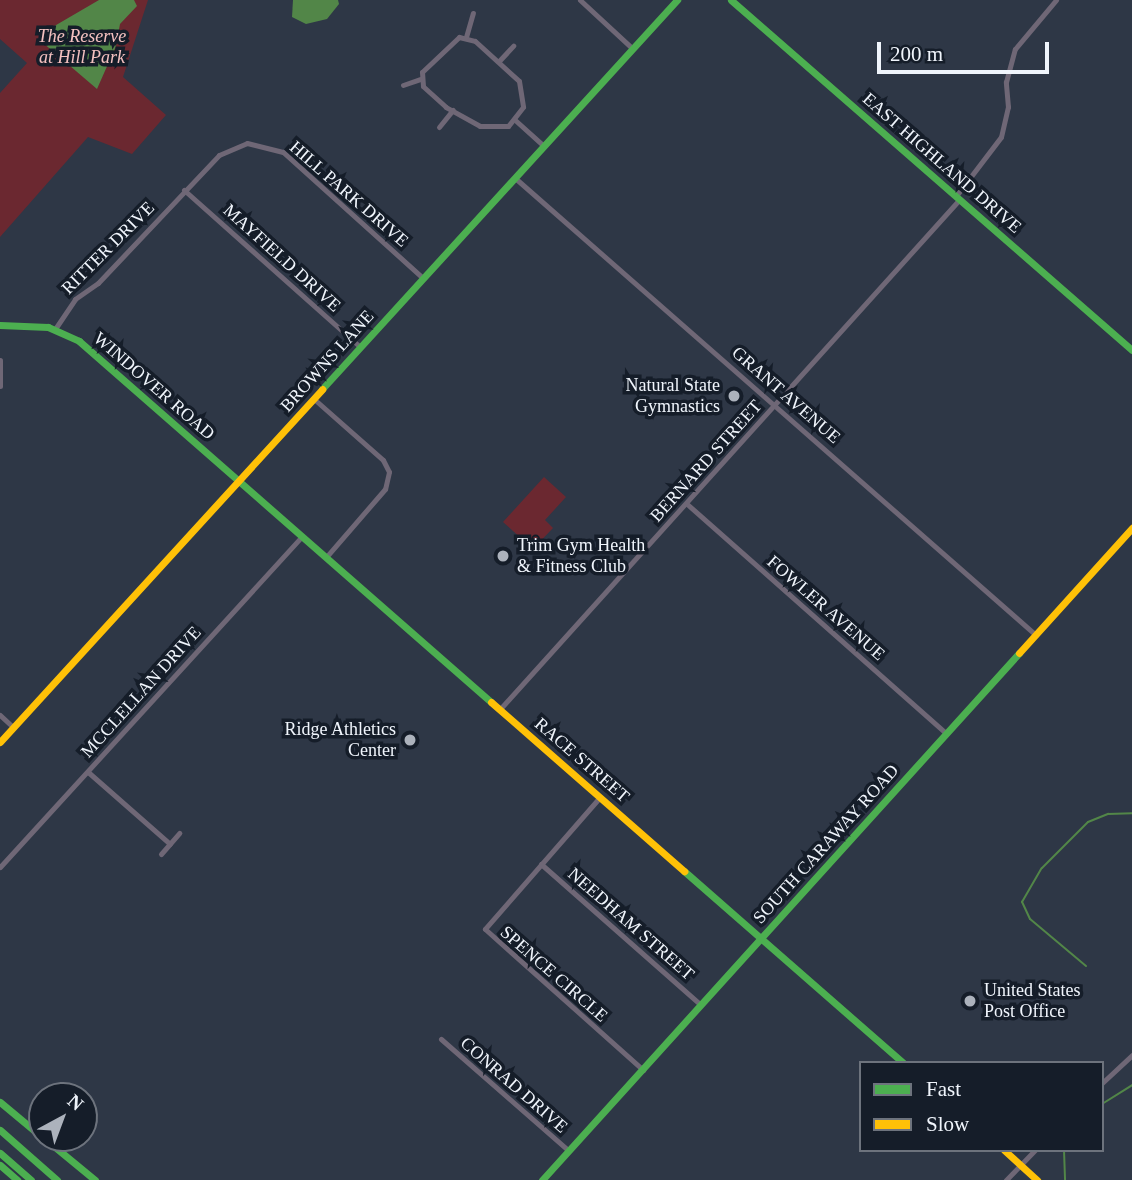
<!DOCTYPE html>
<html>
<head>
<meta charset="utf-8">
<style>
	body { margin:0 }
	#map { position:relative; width:1132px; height:1180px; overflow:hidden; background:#2e3746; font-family:Georgia,serif }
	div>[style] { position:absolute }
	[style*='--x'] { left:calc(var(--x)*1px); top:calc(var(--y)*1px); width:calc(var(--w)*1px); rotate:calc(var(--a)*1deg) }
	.green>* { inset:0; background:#6b2830 }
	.water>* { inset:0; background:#528648 }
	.stream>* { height:2px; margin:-1px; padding:0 1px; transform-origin:1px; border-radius:1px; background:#528648 }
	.street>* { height:5px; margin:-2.5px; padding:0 2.5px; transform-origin:2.5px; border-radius:2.5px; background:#6f6776 }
	.fast>* { height:7px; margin:-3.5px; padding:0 3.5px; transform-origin:3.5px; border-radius:3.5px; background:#4caf50 }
	.slow>* { height:7px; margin:-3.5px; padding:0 3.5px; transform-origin:3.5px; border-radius:3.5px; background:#ffc107 }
	.dots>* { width:19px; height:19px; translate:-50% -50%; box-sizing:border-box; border:4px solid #151d29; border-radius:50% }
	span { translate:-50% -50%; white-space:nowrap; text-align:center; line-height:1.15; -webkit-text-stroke:7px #151d29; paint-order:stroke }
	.park-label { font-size:18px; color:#f4c1c0; font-style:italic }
	.street-label { font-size:18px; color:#f0f5fc }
	.poi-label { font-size:18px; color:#f0f5fc }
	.right { translate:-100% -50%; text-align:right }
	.left { translate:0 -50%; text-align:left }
	.legend { position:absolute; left:859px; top:1061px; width:245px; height:91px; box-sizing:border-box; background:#151d29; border:2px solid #6d737d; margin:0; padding:9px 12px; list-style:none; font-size:21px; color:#f0f5fc }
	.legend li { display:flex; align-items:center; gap:14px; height:35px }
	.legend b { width:35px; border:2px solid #6d737d }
	.north { position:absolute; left:28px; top:1082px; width:70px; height:70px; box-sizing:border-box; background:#151d29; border:2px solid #6d737d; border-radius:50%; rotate:41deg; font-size:19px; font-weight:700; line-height:28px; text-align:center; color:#f0f5fc }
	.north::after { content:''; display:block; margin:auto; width:24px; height:32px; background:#acb2bc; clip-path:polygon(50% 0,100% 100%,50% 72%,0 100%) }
	.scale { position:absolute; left:877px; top:42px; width:172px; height:32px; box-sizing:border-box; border:4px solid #f0f5fc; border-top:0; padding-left:9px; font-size:21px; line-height:24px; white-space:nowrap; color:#f0f5fc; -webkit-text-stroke:5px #151d29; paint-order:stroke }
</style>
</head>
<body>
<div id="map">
	<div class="green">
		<i style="clip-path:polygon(0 0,148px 0,123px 77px,166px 115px,132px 154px,88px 137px,0 237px,0 93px,27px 63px,0 39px)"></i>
		<i style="clip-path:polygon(544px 477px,566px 497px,545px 520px,553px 528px,533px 549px,503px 522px)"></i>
	</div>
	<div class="water">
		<i style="clip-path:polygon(99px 0,134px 0,137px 6px,120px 24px,116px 46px,97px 89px,42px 42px,39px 35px)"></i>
		<i style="clip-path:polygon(293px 0,338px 0,339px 4px,327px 19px,306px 24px,292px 17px)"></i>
	</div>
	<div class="stream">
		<i style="--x:1086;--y:966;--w:73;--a:-140"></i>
		<i style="--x:1030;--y:919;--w:19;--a:-115"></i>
		<i style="--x:1022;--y:902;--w:39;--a:-60"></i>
		<i style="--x:1042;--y:868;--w:65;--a:-45"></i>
		<i style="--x:1088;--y:822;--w:22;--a:-22"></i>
		<i style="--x:1108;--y:814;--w:24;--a:-2"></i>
		<i style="--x:1102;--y:1104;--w:36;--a:-32"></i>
		<i style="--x:1064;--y:1150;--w:30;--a:88"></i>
	</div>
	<div class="street">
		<i style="--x:580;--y:0;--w:72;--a:42.8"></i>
		<i style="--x:459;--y:37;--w:16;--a:14"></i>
		<i style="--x:475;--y:41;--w:59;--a:42.3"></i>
		<i style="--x:519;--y:81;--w:26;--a:81"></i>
		<i style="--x:523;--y:107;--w:24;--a:128"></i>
		<i style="--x:508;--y:126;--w:28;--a:180"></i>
		<i style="--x:480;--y:126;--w:39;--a:-151"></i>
		<i style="--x:446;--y:107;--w:31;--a:-138"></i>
		<i style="--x:423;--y:86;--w:14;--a:-94"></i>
		<i style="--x:422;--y:72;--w:51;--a:-43.4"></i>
		<i style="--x:466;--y:37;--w:25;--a:-74"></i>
		<i style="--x:499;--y:61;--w:21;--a:-47"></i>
		<i style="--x:403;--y:85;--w:18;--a:-19"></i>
		<i style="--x:515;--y:120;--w:39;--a:42"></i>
		<i style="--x:439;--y:127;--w:22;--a:-51"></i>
		<i style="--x:515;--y:178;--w:693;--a:41.26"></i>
		<i style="--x:184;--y:190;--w:236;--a:41.7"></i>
		<i style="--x:956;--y:196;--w:74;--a:-52.7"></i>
		<i style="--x:1001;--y:137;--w:31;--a:-77"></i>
		<i style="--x:1008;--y:107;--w:25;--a:-95"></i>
		<i style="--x:1006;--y:82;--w:34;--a:-75"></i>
		<i style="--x:1015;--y:49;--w:64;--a:-50.1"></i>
		<i style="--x:55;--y:329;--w:36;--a:-56"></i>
		<i style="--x:75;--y:299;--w:28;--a:-35"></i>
		<i style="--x:98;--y:283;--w:176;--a:-46.6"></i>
		<i style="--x:219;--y:155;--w:30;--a:-23"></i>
		<i style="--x:247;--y:143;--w:37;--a:14"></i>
		<i style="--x:283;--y:152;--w:188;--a:42"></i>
		<i style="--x:0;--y:360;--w:26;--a:90"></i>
		<i style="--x:314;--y:399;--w:92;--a:41.5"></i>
		<i style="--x:383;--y:460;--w:13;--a:63"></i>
		<i style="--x:389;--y:472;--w:17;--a:103"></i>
		<i style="--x:385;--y:489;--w:90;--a:130.9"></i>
		<i style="--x:687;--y:504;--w:346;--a:41.5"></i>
		<i style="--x:500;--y:709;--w:685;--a:-47.96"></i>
		<i style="--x:0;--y:715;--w:18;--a:43"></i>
		<i style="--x:88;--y:772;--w:109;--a:41.3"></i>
		<i style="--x:600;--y:797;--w:175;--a:131.1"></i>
		<i style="--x:485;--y:929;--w:212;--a:41.7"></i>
		<i style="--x:161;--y:854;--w:28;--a:-49"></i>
		<i style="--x:541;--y:864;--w:213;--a:41.4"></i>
		<i style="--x:0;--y:867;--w:448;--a:-47.6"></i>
		<i style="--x:441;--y:1039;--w:170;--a:41.2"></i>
		<i style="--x:1102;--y:1083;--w:41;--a:-43"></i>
		<i style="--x:1006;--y:1180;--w:42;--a:-46"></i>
	</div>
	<div class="fast">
		<i style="--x:731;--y:0;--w:532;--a:41.12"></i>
		<i style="--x:0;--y:325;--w:48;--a:2.4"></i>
		<i style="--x:48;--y:327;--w:34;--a:24"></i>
		<i style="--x:79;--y:341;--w:548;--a:41.23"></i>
		<i style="--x:322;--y:389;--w:527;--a:-47.62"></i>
		<i style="--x:684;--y:871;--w:291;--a:41.2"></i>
		<i style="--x:0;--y:1102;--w:55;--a:39.8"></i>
		<i style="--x:0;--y:1130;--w:76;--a:41.3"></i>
		<i style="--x:44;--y:1138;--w:66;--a:39.5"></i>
		<i style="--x:0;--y:1153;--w:41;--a:41.1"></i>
		<i style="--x:0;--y:1165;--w:23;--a:41"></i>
		<i style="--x:542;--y:1180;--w:711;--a:-47.85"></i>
	</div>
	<div class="slow">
		<i style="--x:1019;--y:653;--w:169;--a:-47.9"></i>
		<i style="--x:491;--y:702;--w:257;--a:41.2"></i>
		<i style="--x:0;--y:742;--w:478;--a:-47.6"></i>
		<i style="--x:1004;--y:1150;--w:45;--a:42.3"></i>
	</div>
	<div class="dots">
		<i style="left:734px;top:396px;background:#acb2bc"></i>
		<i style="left:503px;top:556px;background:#acb2bc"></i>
		<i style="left:410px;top:740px;background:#acb2bc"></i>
		<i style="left:970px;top:1001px;background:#acb2bc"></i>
	</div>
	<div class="park-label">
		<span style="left:82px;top:47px">The Reserve<br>at Hill Park</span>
	</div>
	<div class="street-label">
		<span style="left:942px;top:163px;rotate:41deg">EAST HIGHLAND DRIVE</span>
		<span style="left:349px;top:194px;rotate:41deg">HILL PARK DRIVE</span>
		<span style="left:108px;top:248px;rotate:-45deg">RITTER DRIVE</span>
		<span style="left:282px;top:258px;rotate:42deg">MAYFIELD DRIVE</span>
		<span style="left:327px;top:361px;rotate:-48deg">BROWNS LANE</span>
		<span style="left:154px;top:386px;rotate:41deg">WINDOVER ROAD</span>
		<span style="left:786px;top:395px;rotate:41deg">GRANT AVENUE</span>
		<span style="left:706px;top:461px;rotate:-48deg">BERNARD STREET</span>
		<span style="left:826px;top:608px;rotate:41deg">FOWLER AVENUE</span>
		<span style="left:141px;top:692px;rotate:-48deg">MCCLELLAN DRIVE</span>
		<span style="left:582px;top:760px;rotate:41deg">RACE STREET</span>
		<span style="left:826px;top:844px;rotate:-48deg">SOUTH CARAWAY ROAD</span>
		<span style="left:631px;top:924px;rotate:41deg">NEEDHAM STREET</span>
		<span style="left:554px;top:974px;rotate:41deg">SPENCE CIRCLE</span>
		<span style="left:514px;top:1085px;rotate:41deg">CONRAD DRIVE</span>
	</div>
	<div class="poi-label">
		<span class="right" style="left:720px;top:396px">Natural State<br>Gymnastics</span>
		<span class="left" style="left:517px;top:556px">Trim Gym Health<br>&amp; Fitness Club</span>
		<span class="right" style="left:396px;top:740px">Ridge Athletics<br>Center</span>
		<span class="left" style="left:984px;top:1001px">United States<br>Post Office</span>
	</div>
	<ul class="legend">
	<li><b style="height:9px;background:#4caf50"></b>Fast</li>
	<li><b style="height:9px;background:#ffc107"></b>Slow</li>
	</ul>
	<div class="north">N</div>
	<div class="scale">200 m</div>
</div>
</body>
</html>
